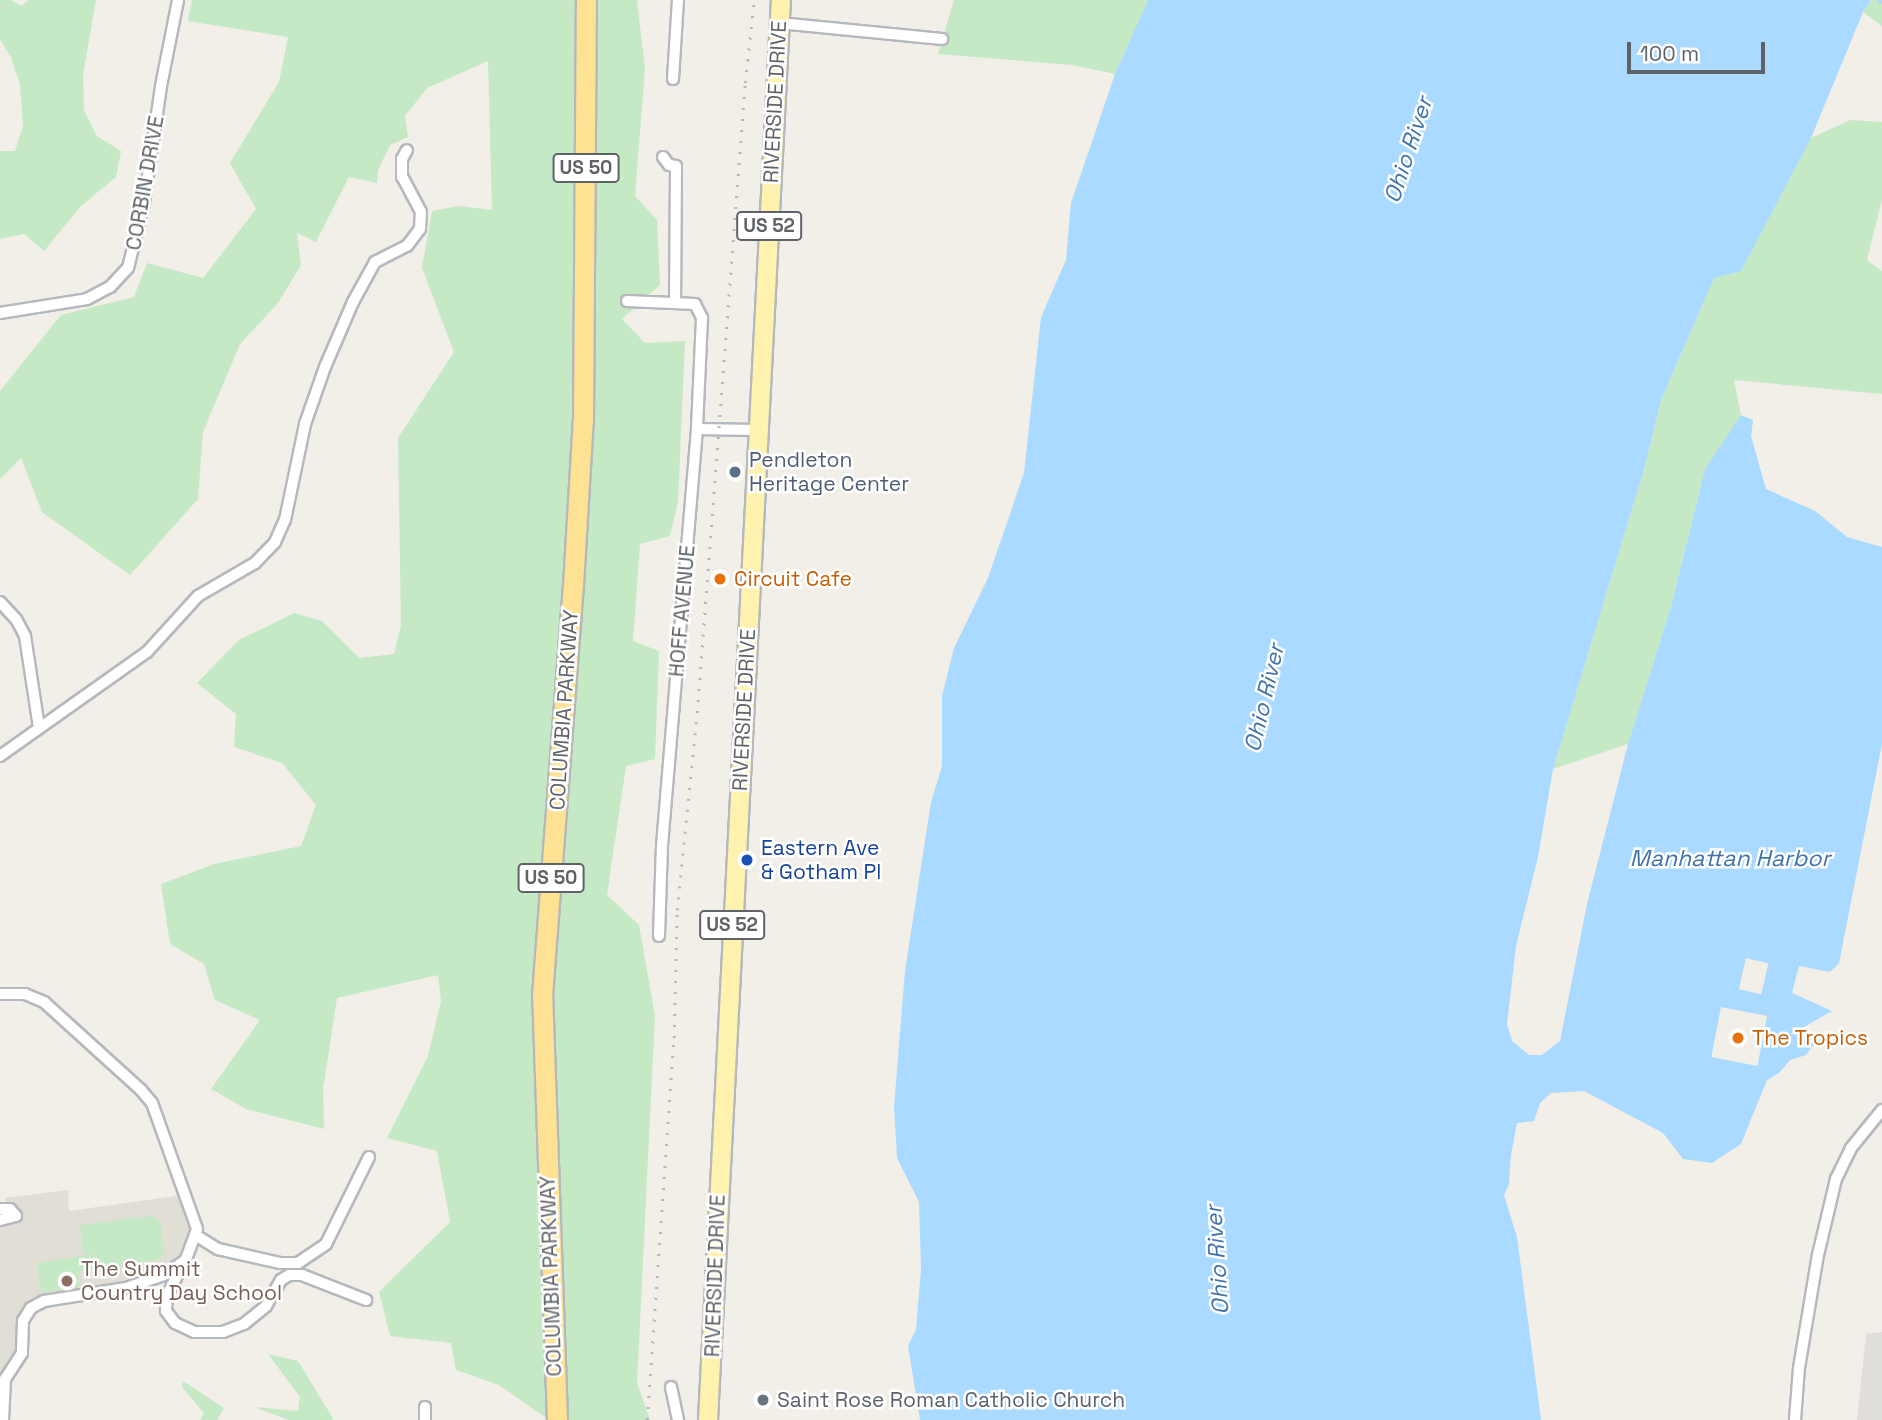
<!DOCTYPE html>
<html>
<head>
<meta charset="utf-8">
<style>
	body { margin:0 }
	#map { position:relative; width:1882px; height:1420px; overflow:hidden; background:#f1efe8; font-family:"Space Grotesk",sans-serif }
	div>[style] { position:absolute }
	[style*='--x'] { left:calc(var(--x)*1px); top:calc(var(--y)*1px); width:calc(var(--w)*1px); rotate:calc(var(--a)*1deg) }
	.industrial>* { inset:0; background:#e0deda }
	.education>* { inset:0; background:#e1ded6 }
	.green>* { inset:0; background:#c5e8c5 }
	.water>* { inset:0; background:#aadaff }
	.pier>* { inset:0; background:#f1efe8; transform-origin:0 0 }
	.stream>* { height:2.5px; margin:-1.25px; padding:0 1.25px; transform-origin:1.25px; border-radius:1.25px; background:#aadaff }
	.roads { filter:drop-shadow(2px 0 #b5b8bc) drop-shadow(-2px 0 #b5b8bc) drop-shadow(0 2px #b5b8bc) drop-shadow(0 -2px #b5b8bc) }
	.street>* { height:10px; margin:-5px; padding:0 5px; transform-origin:5px; border-radius:5px; background:#fff }
	.primary>* { height:18px; margin:-9px; padding:0 9px; transform-origin:9px; border-radius:9px; background:#fff2af }
	.highway>* { height:19px; margin:-9.5px; padding:0 9.5px; transform-origin:9.5px; border-radius:9.5px; background:#fde293 }
	.rail>* { height:2.5px; margin-top:-1.25px; transform-origin:0; background:repeating-linear-gradient(90deg,#b6b7b8 0 2px,transparent 0 11px) }
	.dots>* { width:19px; height:19px; translate:-50% -50%; box-sizing:border-box; border:4px solid #fff; border-radius:50% }
	span { translate:-50% -50%; white-space:nowrap; text-align:center; line-height:1.15; -webkit-text-stroke:5px #fff; paint-order:stroke }
	.shield-label span { padding:2px 5px; background:#fff; border:2px solid; border-radius:5px; -webkit-text-stroke-width:0 }
	.shield-label { font-size:19px; color:#5f6368; font-weight:700 }
	.street-label { font-size:21px; color:#5f6368 }
	.service-label { font-size:21px; color:#4e5e75 }
	.left { translate:0 -50%; text-align:left }
	.food-label { font-size:21px; color:#c56008 }
	.transit-label { font-size:21px; color:#164399 }
	.education-label { font-size:21px; color:#785e54 }
	.worship-label { font-size:21px; color:#5b616d }
	.water-label { font-size:23px; color:#4174aa; font-style:italic }
	.scale { position:absolute; left:1627px; top:42px; width:138px; height:32px; box-sizing:border-box; border:4px solid #5f6368; border-top:0; padding-left:9px; font-size:21px; line-height:24px; white-space:nowrap; color:#5f6368; -webkit-text-stroke:5px #fff; paint-order:stroke }
</style>
</head>
<body>
<div id="map">
	<div class="industrial">
		<i style="clip-path:polygon(1882px 1332px,1882px 1420px,1857px 1420px,1866px 1334px)"></i>
	</div>
	<div class="education">
		<i style="clip-path:polygon(68px 1190px,69px 1211px,182px 1195px,192px 1225px,185px 1251px,166px 1268px,130px 1282px,30px 1303px,17px 1321px,18px 1350px,0 1374px,0 1213px,6px 1207px,5px 1198px)"></i>
	</div>
	<div class="green">
		<i style="clip-path:polygon(0 0,11px 0,21px 6px,29px 0,96px 0,83px 75px,84px 110px,97px 136px,121px 151px,116px 177px,81px 206px,44px 251px,24px 234px,0 239px,0 151px,15px 151px,23px 126px,20px 85px,11px 57px,0 39px)"></i>
		<i style="clip-path:polygon(192px 0,637px 0,645px 69px,635px 196px,657px 220px,660px 285px,622px 319px,645px 343px,685px 341px,678px 502px,670px 536px,640px 544px,633px 641px,659px 651px,655px 759px,626px 766px,607px 895px,639px 925px,655px 1016px,637px 1383px,650px 1420px,549px 1420px,499px 1385px,456px 1370px,451px 1343px,390px 1336px,379px 1292px,450px 1222px,437px 1151px,387px 1138px,428px 1056px,441px 1001px,438px 975px,337px 998px,323px 1089px,324px 1129px,246px 1109px,211px 1089px,260px 1020px,215px 1000px,204px 964px,170px 944px,161px 884px,214px 864px,301px 846px,316px 805px,282px 763px,234px 747px,236px 714px,197px 683px,239px 640px,294px 613px,322px 621px,359px 658px,394px 654px,401px 625px,398px 438px,454px 352px,422px 268px,432px 211px,458px 206px,492px 210px,488px 61px,427px 88px,405px 116px,408px 137px,390px 145px,378px 170px,377px 183px,349px 177px,316px 242px,297px 233px,301px 265px,278px 303px,240px 344px,203px 432px,198px 499px,130px 575px,42px 512px,21px 458px,0 479px,0 391px,61px 315px,134px 297px,147px 263px,203px 278px,256px 209px,230px 163px,279px 82px,288px 37px,188px 21px)"></i>
		<i style="clip-path:polygon(954px 0,1148px 0,1115px 74px,1072px 65px,938px 54px)"></i>
		<i style="clip-path:polygon(1871px 0,1882px 0,1882px 26px,1863px 12px)"></i>
		<i style="clip-path:polygon(1850px 120px,1882px 122px,1882px 200px,1867px 260px,1882px 271px,1882px 394px,1734px 380px,1741px 415px,1705px 469px,1671px 607px,1628px 744px,1553px 769px,1643px 473px,1661px 400px,1714px 278px,1741px 270px,1811px 138px)"></i>
		<i style="clip-path:polygon(153px 1216px,160px 1221px,164px 1252px,158px 1260px,82px 1270px,78px 1277px,79px 1287px,41px 1293px,37px 1263px,101px 1253px,83px 1254px,80px 1225px)"></i>
		<i style="clip-path:polygon(268px 1354px,298px 1361px,334px 1420px,289px 1420px,254px 1407px,298px 1411px,300px 1397px)"></i>
		<i style="clip-path:polygon(183px 1381px,224px 1408px,217px 1420px,200px 1420px,204px 1413px,182px 1387px)"></i>
	</div>
	<div class="water">
		<i style="clip-path:polygon(1148px 0,1871px 0,1863px 12px,1811px 138px,1741px 271px,1714px 278px,1661px 400px,1643px 473px,1553px 769px,1538px 857px,1516px 946px,1507px 1024px,1512px 1041px,1529px 1055px,1542px 1055px,1560px 1041px,1587px 904px,1628px 744px,1671px 607px,1705px 469px,1741px 415px,1753px 420px,1751px 436px,1766px 489px,1815px 511px,1847px 537px,1882px 547px,1882px 744px,1839px 963px,1830px 972px,1799px 966px,1792px 993px,1832px 1011px,1802px 1028px,1801px 1037px,1814px 1044px,1806px 1055px,1790px 1060px,1779px 1073px,1767px 1080px,1741px 1144px,1712px 1163px,1683px 1159px,1663px 1133px,1584px 1091px,1551px 1093px,1540px 1103px,1534px 1121px,1517px 1123px,1511px 1155px,1509px 1184px,1504px 1195px,1517px 1237px,1541px 1420px,920px 1420px,908px 1346px,916px 1330px,921px 1269px,919px 1202px,897px 1158px,894px 1107px,905px 971px,931px 802px,942px 766px,942px 696px,954px 648px,988px 578px,1024px 473px,1041px 317px,1066px 260px,1071px 203px,1115px 74px)"></i>
	</div>
	<div class="pier">
		<i style="left:1746px;top:958px;width:23px;height:32px;rotate:13deg"></i>
		<i style="left:1721px;top:1007px;width:47px;height:51px;rotate:11deg"></i>
	</div>
	<div class="stream">
		<i style="--x:1879;--y:0;--w:4;--a:34"></i>
	</div>
	<div class="roads">
		<div class="street">
			<i style="--x:779;--y:23;--w:164;--a:5.6"></i>
			<i style="--x:673;--y:79;--w:79;--a:-86.4"></i>
			<i style="--x:663;--y:157;--w:10;--a:53"></i>
			<i style="--x:669;--y:165;--w:7;--a:8"></i>
			<i style="--x:676;--y:166;--w:137;--a:90.4"></i>
			<i style="--x:627;--y:301;--w:68;--a:2.5"></i>
			<i style="--x:695;--y:304;--w:16;--a:63"></i>
			<i style="--x:702;--y:318;--w:111;--a:92.6"></i>
			<i style="--x:697;--y:429;--w:417;--a:94.8"></i>
			<i style="--x:662;--y:845;--w:91;--a:91.9"></i>
			<i style="--x:0;--y:313;--w:88;--a:-9.1"></i>
			<i style="--x:87;--y:299;--w:26;--a:-28"></i>
			<i style="--x:110;--y:287;--w:26;--a:-47"></i>
			<i style="--x:128;--y:268;--w:67;--a:-76.2"></i>
			<i style="--x:144;--y:203;--w:118;--a:-81.7"></i>
			<i style="--x:161;--y:86;--w:88;--a:-78.8"></i>
			<i style="--x:697;--y:429;--w:61;--a:0.9"></i>
			<i style="--x:0;--y:602;--w:23;--a:47"></i>
			<i style="--x:16;--y:619;--w:19;--a:62"></i>
			<i style="--x:25;--y:636;--w:92;--a:81.3"></i>
			<i style="--x:0;--y:756;--w:180;--a:-35.3"></i>
			<i style="--x:147;--y:652;--w:76;--a:-47.7"></i>
			<i style="--x:198;--y:596;--w:66;--a:-30.1"></i>
			<i style="--x:255;--y:563;--w:29;--a:-46"></i>
			<i style="--x:275;--y:542;--w:24;--a:-66"></i>
			<i style="--x:285;--y:520;--w:98;--a:-78.2"></i>
			<i style="--x:305;--y:424;--w:60;--a:-70.7"></i>
			<i style="--x:325;--y:367;--w:71;--a:-66.7"></i>
			<i style="--x:353;--y:302;--w:46;--a:-61.2"></i>
			<i style="--x:375;--y:262;--w:36;--a:-27"></i>
			<i style="--x:407;--y:246;--w:21;--a:-53"></i>
			<i style="--x:420;--y:229;--w:17;--a:-87"></i>
			<i style="--x:421;--y:212;--w:40;--a:-118"></i>
			<i style="--x:402;--y:177;--w:18;--a:-90"></i>
			<i style="--x:402;--y:159;--w:10;--a:-61"></i>
			<i style="--x:0;--y:994;--w:25;--a:0"></i>
			<i style="--x:25;--y:994;--w:21;--a:23"></i>
			<i style="--x:44;--y:1002;--w:131;--a:42.2"></i>
			<i style="--x:141;--y:1090;--w:17;--a:50"></i>
			<i style="--x:152;--y:1103;--w:134;--a:70.3"></i>
			<i style="--x:197;--y:1229;--w:33;--a:110"></i>
			<i style="--x:186;--y:1260;--w:27;--a:146"></i>
			<i style="--x:164;--y:1275;--w:40;--a:161.1"></i>
			<i style="--x:126;--y:1288;--w:83;--a:171"></i>
			<i style="--x:44;--y:1301;--w:15;--a:152"></i>
			<i style="--x:31;--y:1308;--w:15;--a:122"></i>
			<i style="--x:23;--y:1321;--w:32;--a:92"></i>
			<i style="--x:22;--y:1353;--w:31;--a:123"></i>
			<i style="--x:5;--y:1379;--w:41;--a:92.8"></i>
			<i style="--x:0;--y:1209;--w:10;--a:0"></i>
			<i style="--x:10;--y:1209;--w:9;--a:49"></i>
			<i style="--x:16;--y:1216;--w:16;--a:166"></i>
			<i style="--x:197;--y:1236;--w:25;--a:32"></i>
			<i style="--x:218;--y:1249;--w:64;--a:12.7"></i>
			<i style="--x:280;--y:1263;--w:18;--a:0"></i>
			<i style="--x:298;--y:1263;--w:34;--a:-34"></i>
			<i style="--x:326;--y:1244;--w:97;--a:-63.7"></i>
			<i style="--x:184;--y:1262;--w:37;--a:117"></i>
			<i style="--x:167;--y:1295;--w:16;--a:94"></i>
			<i style="--x:166;--y:1311;--w:15;--a:53"></i>
			<i style="--x:175;--y:1323;--w:21;--a:25"></i>
			<i style="--x:194;--y:1332;--w:29;--a:0"></i>
			<i style="--x:223;--y:1332;--w:22;--a:-21"></i>
			<i style="--x:244;--y:1324;--w:28;--a:-39"></i>
			<i style="--x:266;--y:1306;--w:30;--a:-60"></i>
			<i style="--x:281;--y:1280;--w:9;--a:-32"></i>
			<i style="--x:289;--y:1275;--w:13;--a:0"></i>
			<i style="--x:302;--y:1275;--w:69;--a:21.3"></i>
			<i style="--x:671;--y:1387;--w:34;--a:78"></i>
			<i style="--x:425;--y:1407;--w:13;--a:90"></i>
			<i style="--x:1795;--y:1420;--w:52;--a:-85.6"></i>
			<i style="--x:1799;--y:1368;--w:115;--a:-80.5"></i>
			<i style="--x:1818;--y:1255;--w:78;--a:-76.7"></i>
			<i style="--x:1836;--y:1179;--w:34;--a:-64"></i>
			<i style="--x:1851;--y:1148;--w:49;--a:-50.8"></i>
		</div>
		<div class="primary">
			<i style="--x:708;--y:1420;--w:1422;--a:-87.06"></i>
		</div>
		<div class="highway">
			<i style="--x:557;--y:1420;--w:424;--a:-92"></i>
			<i style="--x:542;--y:996;--w:412;--a:-85.7"></i>
			<i style="--x:573;--y:585;--w:166;--a:-86.6"></i>
			<i style="--x:583;--y:419;--w:419;--a:-89.6"></i>
		</div>
	</div>
	<div class="rail">
		<i style="--x:647;--y:1420;--w:383;--a:-86"></i>
		<i style="--x:674;--y:1038;--w:128;--a:-88.7"></i>
		<i style="--x:677;--y:910;--w:198;--a:-84.2"></i>
		<i style="--x:697;--y:713;--w:632;--a:-85.64"></i>
		<i style="--x:745;--y:83;--w:83;--a:-83.8"></i>
	</div>
	<div class="dots">
		<i style="left:735px;top:472px;background:#5c6f8a"></i>
		<i style="left:720px;top:579px;background:#e8710a"></i>
		<i style="left:747px;top:860px;background:#1a4fb4"></i>
		<i style="left:1738px;top:1038px;background:#e8710a"></i>
		<i style="left:67px;top:1281px;background:#8d6e63"></i>
		<i style="left:763px;top:1400px;background:#6b7280"></i>
	</div>
	<div class="shield-label">
		<span style="left:586px;top:168px">US 50</span>
		<span style="left:769px;top:226px">US 52</span>
		<span style="left:551px;top:878px">US 50</span>
		<span style="left:732px;top:925px">US 52</span>
	</div>
	<div class="street-label">
		<span style="left:775px;top:102px;rotate:-87deg">RIVERSIDE DRIVE</span>
		<span style="left:145px;top:183px;rotate:-80deg">CORBIN DRIVE</span>
		<span style="left:682px;top:611px;rotate:-85deg">HOFF AVENUE</span>
		<span style="left:564px;top:710px;rotate:-86deg">COLUMBIA PARKWAY</span>
		<span style="left:744px;top:710px;rotate:-87deg">RIVERSIDE DRIVE</span>
		<span style="left:551px;top:1276px;rotate:-92deg">COLUMBIA PARKWAY</span>
		<span style="left:715px;top:1276px;rotate:-88deg">RIVERSIDE DRIVE</span>
	</div>
	<div class="service-label">
		<span class="left" style="left:749px;top:472px">Pendleton<br>Heritage Center</span>
	</div>
	<div class="food-label">
		<span class="left" style="left:734px;top:579px">Circuit Cafe</span>
		<span class="left" style="left:1752px;top:1038px">The Tropics</span>
	</div>
	<div class="transit-label">
		<span class="left" style="left:761px;top:860px">Eastern Ave<br>&amp; Gotham Pl</span>
	</div>
	<div class="education-label">
		<span class="left" style="left:81px;top:1281px">The Summit<br>Country Day School</span>
	</div>
	<div class="worship-label">
		<span class="left" style="left:777px;top:1400px">Saint Rose Roman Catholic Church</span>
	</div>
	<div class="water-label">
		<span style="left:1408px;top:150px;rotate:-72deg">Ohio River</span>
		<span style="left:1264px;top:698px;rotate:-77deg">Ohio River</span>
		<span style="left:1730px;top:858px">Manhattan Harbor</span>
		<span style="left:1217px;top:1260px;rotate:-94deg">Ohio River</span>
	</div>
	<div class="scale">100 m</div>
</div>
</body>
</html>
